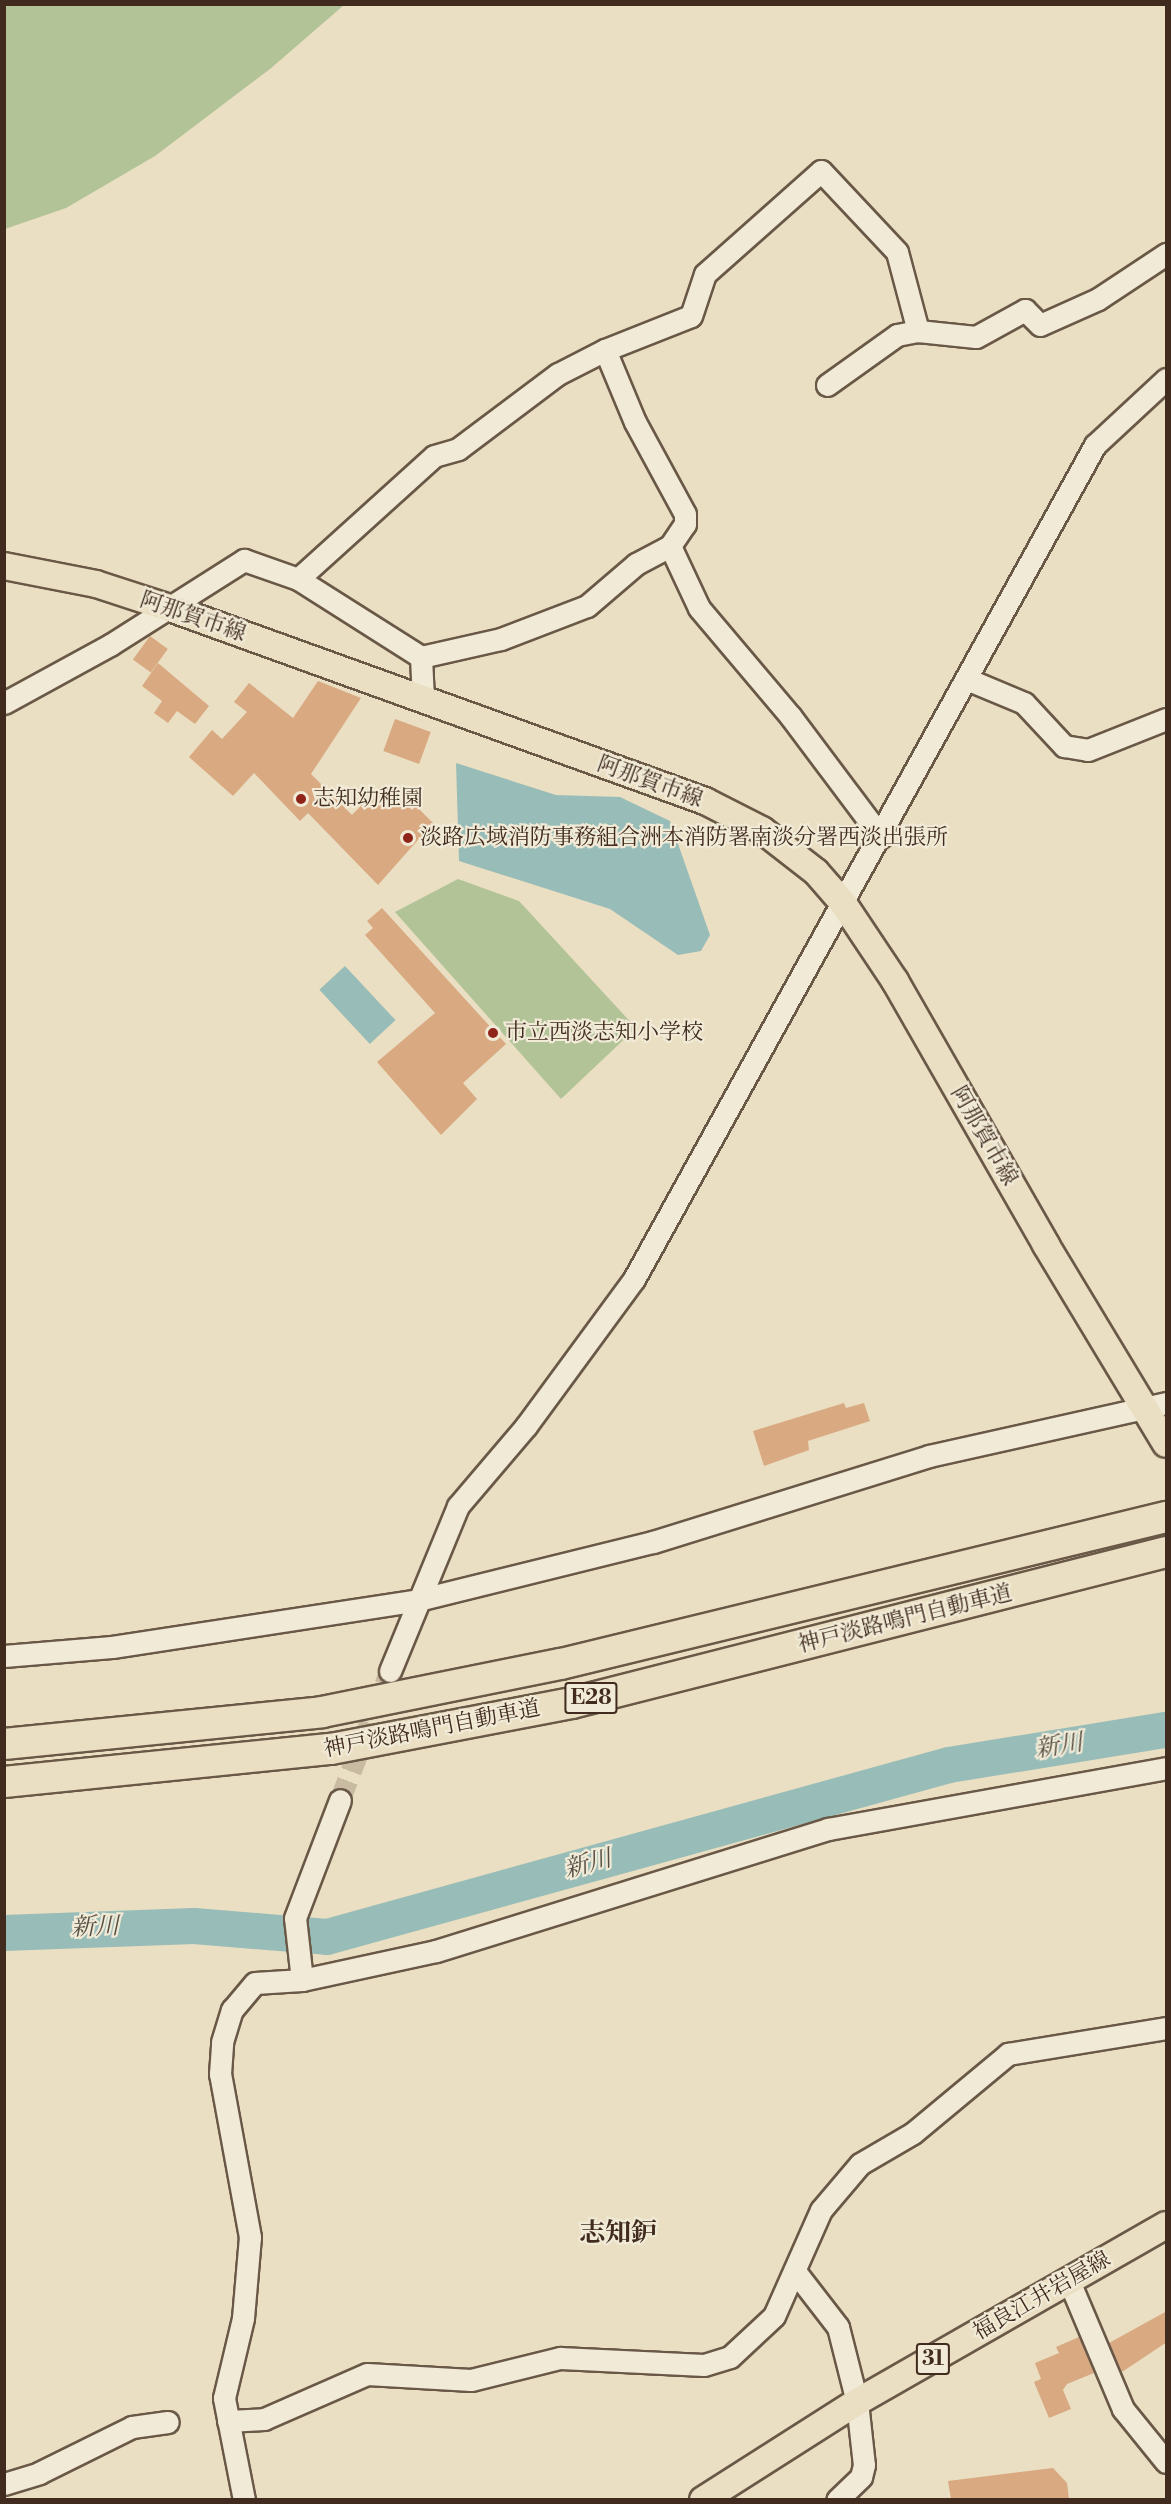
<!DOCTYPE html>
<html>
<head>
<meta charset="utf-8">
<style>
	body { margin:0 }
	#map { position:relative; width:1171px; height:2504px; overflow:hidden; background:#eadfc2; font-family:"Libre Bodoni","Noto Serif JP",serif }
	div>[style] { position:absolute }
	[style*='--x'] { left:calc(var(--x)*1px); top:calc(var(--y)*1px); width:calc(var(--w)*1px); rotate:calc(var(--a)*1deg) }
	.green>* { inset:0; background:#b1c397 }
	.water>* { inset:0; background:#98bcb7; transform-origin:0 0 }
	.river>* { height:36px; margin:-18px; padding:0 18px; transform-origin:18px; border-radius:18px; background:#98bcb7 }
	.building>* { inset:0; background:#d9a982; transform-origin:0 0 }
	.minor-tunnel>* { height:21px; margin-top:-10.5px; transform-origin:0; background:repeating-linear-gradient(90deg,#c8bba1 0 21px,transparent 0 31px) }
	.roads { filter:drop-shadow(2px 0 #6a5847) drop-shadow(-2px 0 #6a5847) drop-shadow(0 2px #6a5847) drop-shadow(0 -2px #6a5847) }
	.minor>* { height:21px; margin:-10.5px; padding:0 10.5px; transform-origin:10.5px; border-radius:10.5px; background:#f1ead7 }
	.major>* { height:26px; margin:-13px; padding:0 13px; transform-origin:13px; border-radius:13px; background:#eadfc2 }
	.highway>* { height:30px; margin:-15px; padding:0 15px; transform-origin:15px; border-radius:15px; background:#eadfc2 }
	.dots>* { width:16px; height:16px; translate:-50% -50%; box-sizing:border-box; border:3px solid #f1ead7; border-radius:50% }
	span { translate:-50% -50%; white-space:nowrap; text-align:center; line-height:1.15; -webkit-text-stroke:4.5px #f1ead7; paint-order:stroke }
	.shield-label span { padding:2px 4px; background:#f1ead7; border:2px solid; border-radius:4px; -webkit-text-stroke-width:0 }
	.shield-label { font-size:21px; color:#402b1e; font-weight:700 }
	.street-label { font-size:22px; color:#402b1e }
	.poi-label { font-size:22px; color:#402b1e }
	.left { translate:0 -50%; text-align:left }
	.water-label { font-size:24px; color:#564f44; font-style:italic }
	.quarter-label { font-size:26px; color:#402b1e; font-weight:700 }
	.frame { position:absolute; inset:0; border:6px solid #402b1e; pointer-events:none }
</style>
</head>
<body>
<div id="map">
	<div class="green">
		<i style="clip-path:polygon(4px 5px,5px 4px,344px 5px,270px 69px,155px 156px,66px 208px,5px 229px)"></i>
		<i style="clip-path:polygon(458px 879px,519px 901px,636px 1028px,561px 1099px,395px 912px)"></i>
	</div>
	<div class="water">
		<i style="clip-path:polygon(456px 763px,556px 795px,620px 797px,670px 821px,710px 935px,701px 951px,678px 955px,610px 909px,459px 861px)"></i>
		<i style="left:345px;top:966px;width:74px;height:35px;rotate:47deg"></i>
	</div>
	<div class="river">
		<i style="--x:4;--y:1933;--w:190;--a:-2.1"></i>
		<i style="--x:194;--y:1926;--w:133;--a:4.7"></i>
		<i style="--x:327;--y:1937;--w:645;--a:-15.46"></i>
		<i style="--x:949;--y:1765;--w:220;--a:-9.2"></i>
	</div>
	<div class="building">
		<i style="left:150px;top:636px;width:22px;height:29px;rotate:36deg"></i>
		<i style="clip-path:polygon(158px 663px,209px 706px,195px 724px,177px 711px,168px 723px,154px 713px,162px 701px,142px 686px)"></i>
		<i style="clip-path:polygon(318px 681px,361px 698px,311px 774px,352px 815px,379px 787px,392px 799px,396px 794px,412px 810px,416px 806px,433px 823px,378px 885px,308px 813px,300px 821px,254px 773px,233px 796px,189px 757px,212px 730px,222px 739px,247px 712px,234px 702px,249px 683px,293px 718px)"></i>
		<i style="left:395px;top:719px;width:38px;height:34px;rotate:20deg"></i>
		<i style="clip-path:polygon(382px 908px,506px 1044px,463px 1083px,477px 1099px,441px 1135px,377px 1062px,435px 1013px,365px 935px,373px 928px,367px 921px)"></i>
		<i style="clip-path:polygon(844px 1403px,846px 1408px,864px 1403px,870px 1421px,808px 1441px,809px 1450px,764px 1466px,753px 1431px)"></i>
		<i style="clip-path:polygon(1167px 2311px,1167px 2342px,1122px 2372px,1109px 2343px)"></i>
		<i style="clip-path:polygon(1079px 2337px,1094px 2373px,1067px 2384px,1063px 2390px,1071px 2409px,1049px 2418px,1034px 2382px,1041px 2379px,1035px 2363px,1059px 2353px,1056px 2347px)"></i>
		<i style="clip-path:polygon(1053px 2468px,1067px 2483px,1069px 2499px,951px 2499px,948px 2481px)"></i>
	</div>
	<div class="minor-tunnel">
		<i style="--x:340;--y:1800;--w:138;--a:-68.8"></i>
	</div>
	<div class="roads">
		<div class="minor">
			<i style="--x:827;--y:385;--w:86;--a:-35.5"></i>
			<i style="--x:897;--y:335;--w:21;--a:-11"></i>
			<i style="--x:670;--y:546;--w:68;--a:64.9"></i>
			<i style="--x:699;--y:608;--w:143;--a:49.8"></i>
			<i style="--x:791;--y:717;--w:150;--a:53.1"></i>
			<i style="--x:298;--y:579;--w:183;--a:-42.1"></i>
			<i style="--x:434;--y:456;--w:25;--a:-16"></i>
			<i style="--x:458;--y:449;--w:125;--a:-36.9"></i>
			<i style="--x:558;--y:374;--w:53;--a:-27.1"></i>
			<i style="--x:421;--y:657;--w:43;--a:87.3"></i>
			<i style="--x:969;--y:680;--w:60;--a:22.7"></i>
			<i style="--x:1024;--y:703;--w:59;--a:47.1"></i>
			<i style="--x:1064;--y:746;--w:24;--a:9"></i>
			<i style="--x:1088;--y:750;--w:84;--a:-21.7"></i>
			<i style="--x:4;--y:703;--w:121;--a:-28.7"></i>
			<i style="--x:110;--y:645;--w:159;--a:-32.4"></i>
			<i style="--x:244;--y:560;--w:57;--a:19.4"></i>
			<i style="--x:298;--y:579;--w:146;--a:32.4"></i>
			<i style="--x:421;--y:657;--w:82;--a:-12.7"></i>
			<i style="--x:501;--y:639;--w:92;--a:-21"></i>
			<i style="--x:587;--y:606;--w:65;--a:-40.6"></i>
			<i style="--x:636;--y:564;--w:38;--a:-28"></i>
			<i style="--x:670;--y:546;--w:27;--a:-56"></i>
			<i style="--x:685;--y:524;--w:10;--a:-90"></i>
			<i style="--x:685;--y:514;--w:105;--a:-118.5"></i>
			<i style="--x:635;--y:422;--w:78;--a:-112.6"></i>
			<i style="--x:605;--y:350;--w:92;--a:-21.6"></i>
			<i style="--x:691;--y:316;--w:44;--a:-71.6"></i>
			<i style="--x:705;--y:274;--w:155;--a:-41.6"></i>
			<i style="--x:821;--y:171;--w:111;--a:46.8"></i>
			<i style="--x:897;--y:252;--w:82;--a:75.1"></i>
			<i style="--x:918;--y:331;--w:58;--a:5.9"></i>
			<i style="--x:976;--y:337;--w:56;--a:-28.9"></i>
			<i style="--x:1025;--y:310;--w:21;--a:45"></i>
			<i style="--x:1040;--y:325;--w:64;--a:-24.1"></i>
			<i style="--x:1098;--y:299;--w:82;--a:-33.5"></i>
			<i style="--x:4;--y:1656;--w:108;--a:-4.8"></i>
			<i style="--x:112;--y:1647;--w:310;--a:-8.7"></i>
			<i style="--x:418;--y:1600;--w:242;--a:-13.9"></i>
			<i style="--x:653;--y:1542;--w:289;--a:-17.3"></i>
			<i style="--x:929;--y:1456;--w:243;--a:-12.6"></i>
			<i style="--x:390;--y:1671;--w:178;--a:-67.6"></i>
			<i style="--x:458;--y:1506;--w:105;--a:-49.6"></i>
			<i style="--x:526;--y:1426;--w:182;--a:-53.7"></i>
			<i style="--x:634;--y:1279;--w:953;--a:-61.07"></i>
			<i style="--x:1095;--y:445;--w:97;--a:-42.9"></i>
			<i style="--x:302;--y:1980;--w:62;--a:-96.4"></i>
			<i style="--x:295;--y:1918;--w:126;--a:-69.1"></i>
			<i style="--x:797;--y:2274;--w:67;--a:52.3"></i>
			<i style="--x:838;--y:2327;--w:77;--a:75.8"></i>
			<i style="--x:857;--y:2402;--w:63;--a:83.7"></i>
			<i style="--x:864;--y:2465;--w:12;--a:104"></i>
			<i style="--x:861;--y:2477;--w:33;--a:136"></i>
			<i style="--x:1069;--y:2281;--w:139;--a:67.1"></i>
			<i style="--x:1123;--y:2409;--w:68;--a:50.9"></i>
			<i style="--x:228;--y:2421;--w:36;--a:-3"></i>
			<i style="--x:264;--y:2419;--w:112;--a:-23.6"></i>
			<i style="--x:367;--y:2374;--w:104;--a:3.3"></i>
			<i style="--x:471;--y:2380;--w:92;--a:-13.9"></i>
			<i style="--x:560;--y:2358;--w:144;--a:2.8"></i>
			<i style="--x:704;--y:2365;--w:27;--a:-17"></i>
			<i style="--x:730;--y:2357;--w:60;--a:-43"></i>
			<i style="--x:774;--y:2316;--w:116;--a:-66.1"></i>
			<i style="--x:821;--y:2210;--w:60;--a:-49.7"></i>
			<i style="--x:860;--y:2164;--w:61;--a:-30.3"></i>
			<i style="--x:913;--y:2133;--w:124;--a:-39.7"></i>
			<i style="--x:1008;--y:2054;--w:160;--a:-9.3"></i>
			<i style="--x:4;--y:2484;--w:37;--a:-17"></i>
			<i style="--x:39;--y:2473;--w:104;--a:-26.3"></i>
			<i style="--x:132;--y:2427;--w:36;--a:-8"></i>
			<i style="--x:244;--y:2500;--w:104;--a:-101.1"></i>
			<i style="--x:224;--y:2398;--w:82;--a:-76.6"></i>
			<i style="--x:243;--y:2318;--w:81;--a:-85.1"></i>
			<i style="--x:250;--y:2237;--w:166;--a:-100.4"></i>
			<i style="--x:220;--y:2074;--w:32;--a:-86"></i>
			<i style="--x:222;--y:2042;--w:34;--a:-73"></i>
			<i style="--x:232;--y:2010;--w:35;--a:-50"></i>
			<i style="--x:255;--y:1983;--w:47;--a:-3.7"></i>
			<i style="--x:302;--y:1980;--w:137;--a:-12.2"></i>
			<i style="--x:436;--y:1951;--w:411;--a:-17.3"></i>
			<i style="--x:828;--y:1829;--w:343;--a:-10.2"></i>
		</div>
		<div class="major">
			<i style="--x:4;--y:566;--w:94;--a:11.1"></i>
			<i style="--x:96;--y:584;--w:78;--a:18"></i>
			<i style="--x:170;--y:608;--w:569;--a:19.84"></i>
			<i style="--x:705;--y:801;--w:64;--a:27"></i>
			<i style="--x:762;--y:830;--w:68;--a:37.9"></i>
			<i style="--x:816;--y:872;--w:41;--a:48.9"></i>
			<i style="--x:843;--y:903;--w:94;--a:56.3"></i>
			<i style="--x:895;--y:981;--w:304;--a:60.2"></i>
			<i style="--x:1046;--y:1245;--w:232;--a:58.9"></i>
			<i style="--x:703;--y:2500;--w:183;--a:-32.5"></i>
			<i style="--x:857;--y:2402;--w:356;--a:-29.8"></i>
		</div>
		<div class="highway">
			<i style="--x:4;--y:1744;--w:320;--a:-5.7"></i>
			<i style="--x:322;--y:1712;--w:244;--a:-11.4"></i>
			<i style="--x:561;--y:1664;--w:623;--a:-13.66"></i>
			<i style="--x:4;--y:1782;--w:329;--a:-5.8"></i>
			<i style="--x:331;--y:1749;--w:245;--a:-10.8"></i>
			<i style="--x:572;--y:1703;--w:613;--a:-14.26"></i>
		</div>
	</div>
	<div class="dots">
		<i style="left:301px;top:799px;background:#8f2418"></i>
		<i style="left:408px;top:838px;background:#8f2418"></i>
		<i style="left:493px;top:1033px;background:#8f2418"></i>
	</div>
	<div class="shield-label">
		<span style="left:591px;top:1698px">E28</span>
		<span style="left:933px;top:2359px">31</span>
	</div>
	<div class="street-label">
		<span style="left:193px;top:617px;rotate:19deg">阿那賀市線</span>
		<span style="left:650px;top:782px;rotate:20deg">阿那賀市線</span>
		<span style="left:984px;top:1136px;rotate:60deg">阿那賀市線</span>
		<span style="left:905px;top:1619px;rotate:-14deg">神戸淡路鳴門自動車道</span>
		<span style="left:432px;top:1729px;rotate:-11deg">神戸淡路鳴門自動車道</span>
		<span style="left:1042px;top:2296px;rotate:-30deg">福良江井岩屋線</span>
	</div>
	<div class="poi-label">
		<span class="left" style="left:313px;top:799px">志知幼稚園</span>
		<span class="left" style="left:420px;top:838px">淡路広域消防事務組合洲本消防署南淡分署西淡出張所</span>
		<span class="left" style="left:505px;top:1033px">市立西淡志知小学校</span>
	</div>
	<div class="water-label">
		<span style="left:1059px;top:1747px;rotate:-9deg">新川</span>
		<span style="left:588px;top:1865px;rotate:-15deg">新川</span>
		<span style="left:95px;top:1928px;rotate:-2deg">新川</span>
	</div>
	<div class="quarter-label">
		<span style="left:618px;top:2234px">志知鈩</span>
	</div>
	<div class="frame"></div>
</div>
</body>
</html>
